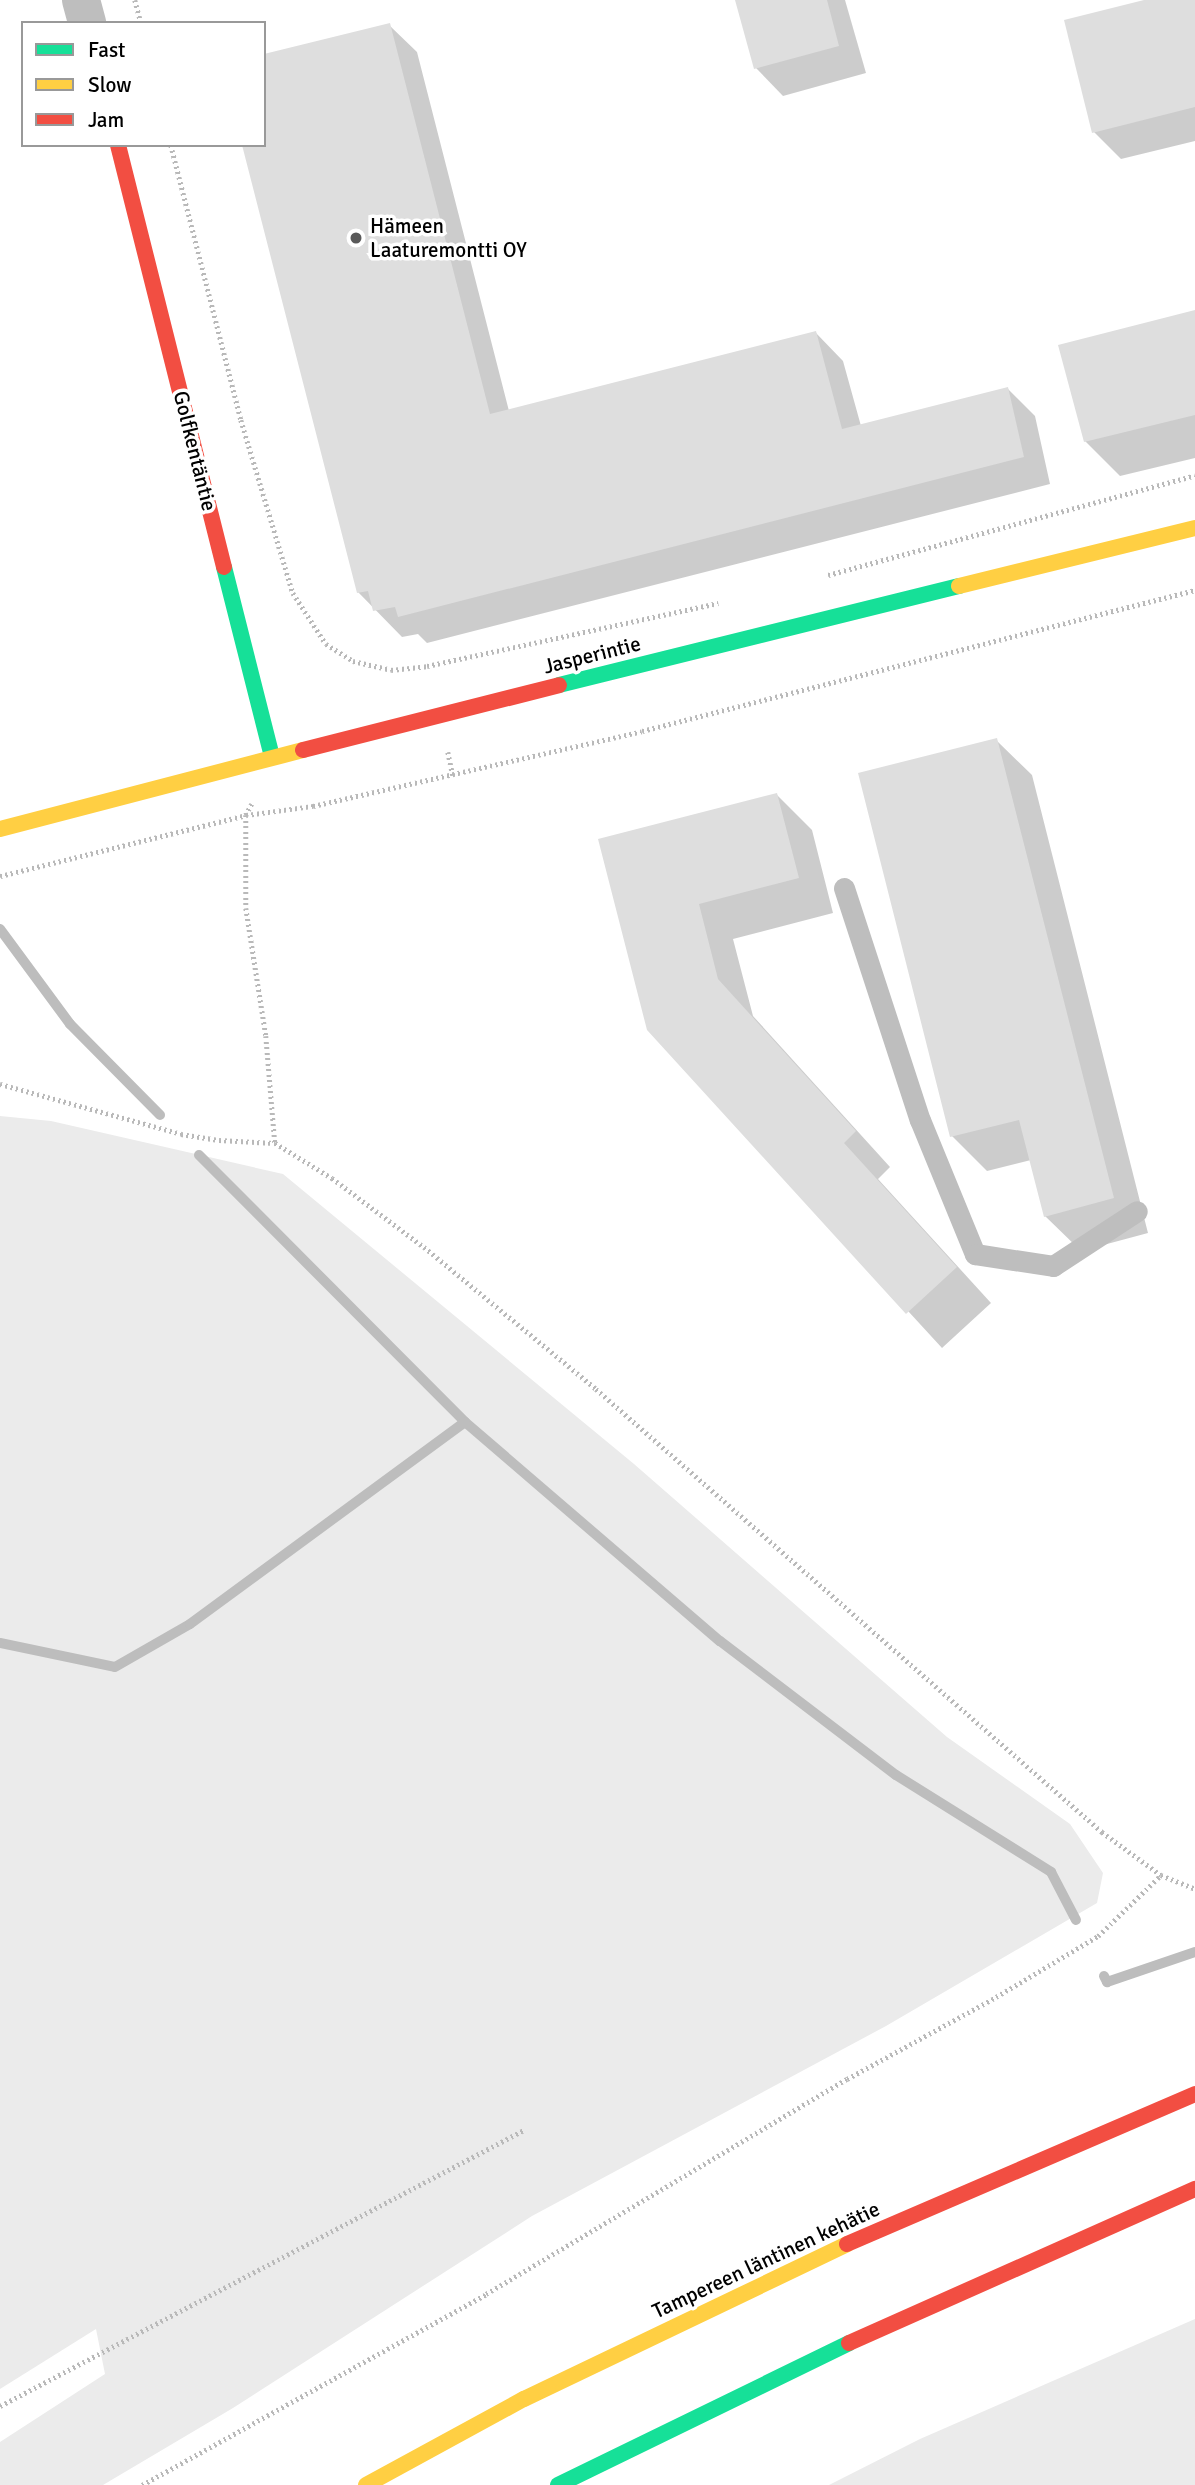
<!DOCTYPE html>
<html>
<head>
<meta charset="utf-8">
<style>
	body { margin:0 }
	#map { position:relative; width:1195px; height:2485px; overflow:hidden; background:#fff; font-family:Signika,sans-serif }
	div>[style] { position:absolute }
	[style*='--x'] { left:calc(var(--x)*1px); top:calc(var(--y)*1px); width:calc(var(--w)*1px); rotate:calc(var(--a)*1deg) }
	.green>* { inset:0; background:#ebebeb }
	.shadow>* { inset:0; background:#0003 }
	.stream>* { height:10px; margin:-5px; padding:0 5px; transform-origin:5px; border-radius:5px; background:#bdbdbd }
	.building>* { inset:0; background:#dedede }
	.path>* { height:4.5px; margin-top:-2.25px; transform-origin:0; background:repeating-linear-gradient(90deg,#b9b9b9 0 2px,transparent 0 5.5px) }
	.lane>* { height:21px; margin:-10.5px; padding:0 10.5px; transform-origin:10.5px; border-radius:10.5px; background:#bebebe }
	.street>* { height:38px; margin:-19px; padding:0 19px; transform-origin:19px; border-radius:19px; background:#bebebe }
	.fast>* { height:16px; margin:-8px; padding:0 8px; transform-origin:8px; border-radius:8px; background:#16e098 }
	.slow>* { height:16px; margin:-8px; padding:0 8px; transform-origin:8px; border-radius:8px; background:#ffcf43 }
	.jam>* { height:16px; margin:-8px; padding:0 8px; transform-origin:8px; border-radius:8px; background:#f24e42 }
	.dots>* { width:19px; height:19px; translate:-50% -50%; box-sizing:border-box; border:4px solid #fff; border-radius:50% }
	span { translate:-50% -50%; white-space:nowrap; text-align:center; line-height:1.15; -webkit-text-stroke:7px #fff; paint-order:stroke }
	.poi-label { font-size:21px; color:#000 }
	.left { translate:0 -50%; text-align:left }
	.street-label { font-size:21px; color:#000 }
	.legend { position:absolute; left:21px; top:21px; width:245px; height:126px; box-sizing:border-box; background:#fff; border:2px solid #999; margin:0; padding:9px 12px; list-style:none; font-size:21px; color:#000 }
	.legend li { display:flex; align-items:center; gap:14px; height:35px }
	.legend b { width:35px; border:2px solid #999 }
</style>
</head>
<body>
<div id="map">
	<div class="green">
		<i style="clip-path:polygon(0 1116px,51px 1121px,283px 1174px,634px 1464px,947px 1737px,1070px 1824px,1103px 1873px,1097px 1903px,886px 2026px,532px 2216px,233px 2408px,103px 2485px,0 2485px,0 2442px,105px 2374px,96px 2329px,0 2389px)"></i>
		<i style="clip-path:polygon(1195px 2319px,1195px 2485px,829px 2485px,920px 2439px)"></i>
	</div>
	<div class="shadow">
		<i style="clip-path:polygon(737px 0,845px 0,866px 73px,783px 96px,756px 68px)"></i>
		<i style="clip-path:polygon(1150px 0,1195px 0,1195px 141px,1121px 159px,1094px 132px)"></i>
		<i style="clip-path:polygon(389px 25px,417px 52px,509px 411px,816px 333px,843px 361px,861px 426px,1008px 389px,1035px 416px,1050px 484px,427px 643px,418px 634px,402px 637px,358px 592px,264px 145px)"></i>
		<i style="clip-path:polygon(1195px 312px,1195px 458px,1120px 476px,1085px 441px)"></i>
		<i style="clip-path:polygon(996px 740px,1032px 775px,1148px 1233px,1081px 1251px,1045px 1216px,1031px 1160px,987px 1171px,952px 1136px)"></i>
		<i style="clip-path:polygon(777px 795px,812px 830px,833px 913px,733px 939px,753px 1016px,890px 1167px,878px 1179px,991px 1303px,942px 1348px,649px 1029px,600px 840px)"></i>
	</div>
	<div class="stream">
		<i style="--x:0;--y:929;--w:118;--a:53.6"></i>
		<i style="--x:70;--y:1024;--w:128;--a:45.3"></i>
		<i style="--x:199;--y:1155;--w:377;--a:45.1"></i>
		<i style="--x:465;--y:1422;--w:336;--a:40.7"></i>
		<i style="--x:720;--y:1641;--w:221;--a:37.3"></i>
		<i style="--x:896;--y:1775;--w:183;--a:32"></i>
		<i style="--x:1051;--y:1872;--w:54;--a:62.5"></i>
		<i style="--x:0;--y:1643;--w:117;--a:11.8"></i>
		<i style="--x:115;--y:1667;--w:86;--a:-29.8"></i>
		<i style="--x:190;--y:1624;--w:341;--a:-36.3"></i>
		<i style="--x:1104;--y:1976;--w:7;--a:63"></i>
		<i style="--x:1107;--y:1982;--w:93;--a:-18.8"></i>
	</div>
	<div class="building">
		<i style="clip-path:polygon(735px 0,827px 0,839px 46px,754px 69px)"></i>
		<i style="clip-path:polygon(1144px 0,1195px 0,1195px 107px,1092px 133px,1064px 20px)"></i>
		<i style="clip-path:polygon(390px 23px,490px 414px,816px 331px,842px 429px,1008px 387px,1024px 457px,398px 617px,395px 607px,373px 611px,368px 591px,357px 593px,242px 145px,264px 145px,264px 54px)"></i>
		<i style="clip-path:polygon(1195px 310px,1195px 415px,1084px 442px,1058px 345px)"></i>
		<i style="clip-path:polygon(997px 738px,1114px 1198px,1044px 1217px,1019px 1120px,950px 1137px,858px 773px)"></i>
		<i style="clip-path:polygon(777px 793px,799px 878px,699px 904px,718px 979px,856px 1131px,844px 1143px,957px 1267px,906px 1314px,647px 1030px,598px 839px)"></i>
	</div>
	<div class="path">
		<i style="--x:135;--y:0;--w:24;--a:75"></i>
		<i style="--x:171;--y:145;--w:284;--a:75.7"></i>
		<i style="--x:241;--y:420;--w:181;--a:73.3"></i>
		<i style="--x:293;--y:593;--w:61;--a:57.1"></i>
		<i style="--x:326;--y:644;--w:32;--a:32"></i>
		<i style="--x:353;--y:661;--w:39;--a:13"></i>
		<i style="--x:391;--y:670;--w:36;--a:-6"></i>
		<i style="--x:427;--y:666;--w:298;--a:-12.2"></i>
		<i style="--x:828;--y:575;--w:380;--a:-15.2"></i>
		<i style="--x:448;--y:752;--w:24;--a:78"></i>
		<i style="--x:252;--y:804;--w:13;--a:119"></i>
		<i style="--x:246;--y:815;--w:93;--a:90"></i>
		<i style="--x:246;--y:908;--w:130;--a:81.1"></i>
		<i style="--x:266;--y:1036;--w:107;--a:85.2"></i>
		<i style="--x:0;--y:876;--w:253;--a:-13.9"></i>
		<i style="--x:246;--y:815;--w:68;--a:-7.7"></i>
		<i style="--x:313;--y:806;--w:337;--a:-12.8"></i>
		<i style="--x:642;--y:731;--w:571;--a:-14.3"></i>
		<i style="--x:0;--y:1084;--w:188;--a:15.4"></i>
		<i style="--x:181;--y:1134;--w:38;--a:9"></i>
		<i style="--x:219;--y:1140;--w:56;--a:3.1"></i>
		<i style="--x:275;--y:1143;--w:67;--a:31.6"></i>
		<i style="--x:332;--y:1178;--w:115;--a:36.9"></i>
		<i style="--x:424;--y:1247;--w:223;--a:39.5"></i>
		<i style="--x:596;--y:1389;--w:673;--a:41.2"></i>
		<i style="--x:1102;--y:1832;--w:73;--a:36.1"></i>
		<i style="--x:1161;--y:1875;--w:37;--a:22"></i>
		<i style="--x:0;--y:2406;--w:592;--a:-27.78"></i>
		<i style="--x:142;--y:2485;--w:393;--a:-29"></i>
		<i style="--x:486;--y:2294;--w:420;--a:-30.8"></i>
		<i style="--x:847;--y:2079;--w:170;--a:-28.8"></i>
		<i style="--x:996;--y:1997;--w:119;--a:-30.9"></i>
		<i style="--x:1098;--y:1936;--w:88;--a:-44.1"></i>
	</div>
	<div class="lane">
		<i style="--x:844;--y:888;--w:244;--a:71.9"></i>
		<i style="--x:920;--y:1120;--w:145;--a:67.7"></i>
		<i style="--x:975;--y:1254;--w:79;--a:8.7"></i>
		<i style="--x:1053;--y:1266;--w:100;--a:-33.2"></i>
	</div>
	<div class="street">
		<i style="--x:81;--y:0;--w:24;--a:75"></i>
	</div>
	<div class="fast">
		<i style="--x:224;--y:567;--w:196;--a:75.8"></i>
		<i style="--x:559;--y:685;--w:412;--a:-13.9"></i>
		<i style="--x:558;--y:2485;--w:324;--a:-26"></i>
	</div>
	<div class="slow">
		<i style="--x:959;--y:586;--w:243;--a:-13.8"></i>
		<i style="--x:0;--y:829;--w:313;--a:-14.6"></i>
		<i style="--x:366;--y:2485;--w:180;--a:-28.6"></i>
		<i style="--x:524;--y:2399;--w:358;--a:-25.6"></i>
	</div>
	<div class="jam">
		<i style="--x:118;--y:145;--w:435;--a:75.9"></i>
		<i style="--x:303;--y:750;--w:264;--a:-14.2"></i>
		<i style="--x:847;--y:2244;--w:379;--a:-23.3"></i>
		<i style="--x:849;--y:2343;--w:379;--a:-24"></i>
	</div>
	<div class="dots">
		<i style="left:356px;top:238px;background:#595959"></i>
	</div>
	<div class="poi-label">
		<span class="left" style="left:370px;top:238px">Hämeen<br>Laaturemontti OY</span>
	</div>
	<div class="street-label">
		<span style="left:195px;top:451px;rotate:76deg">Golfkentäntie</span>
		<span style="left:592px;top:655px;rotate:-14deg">Jasperintie</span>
		<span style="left:766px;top:2260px;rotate:-25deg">Tampereen läntinen kehätie</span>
	</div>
	<ul class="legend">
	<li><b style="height:9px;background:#16e098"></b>Fast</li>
	<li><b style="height:9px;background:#ffcf43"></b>Slow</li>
	<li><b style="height:9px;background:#f24e42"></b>Jam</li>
	</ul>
</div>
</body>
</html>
